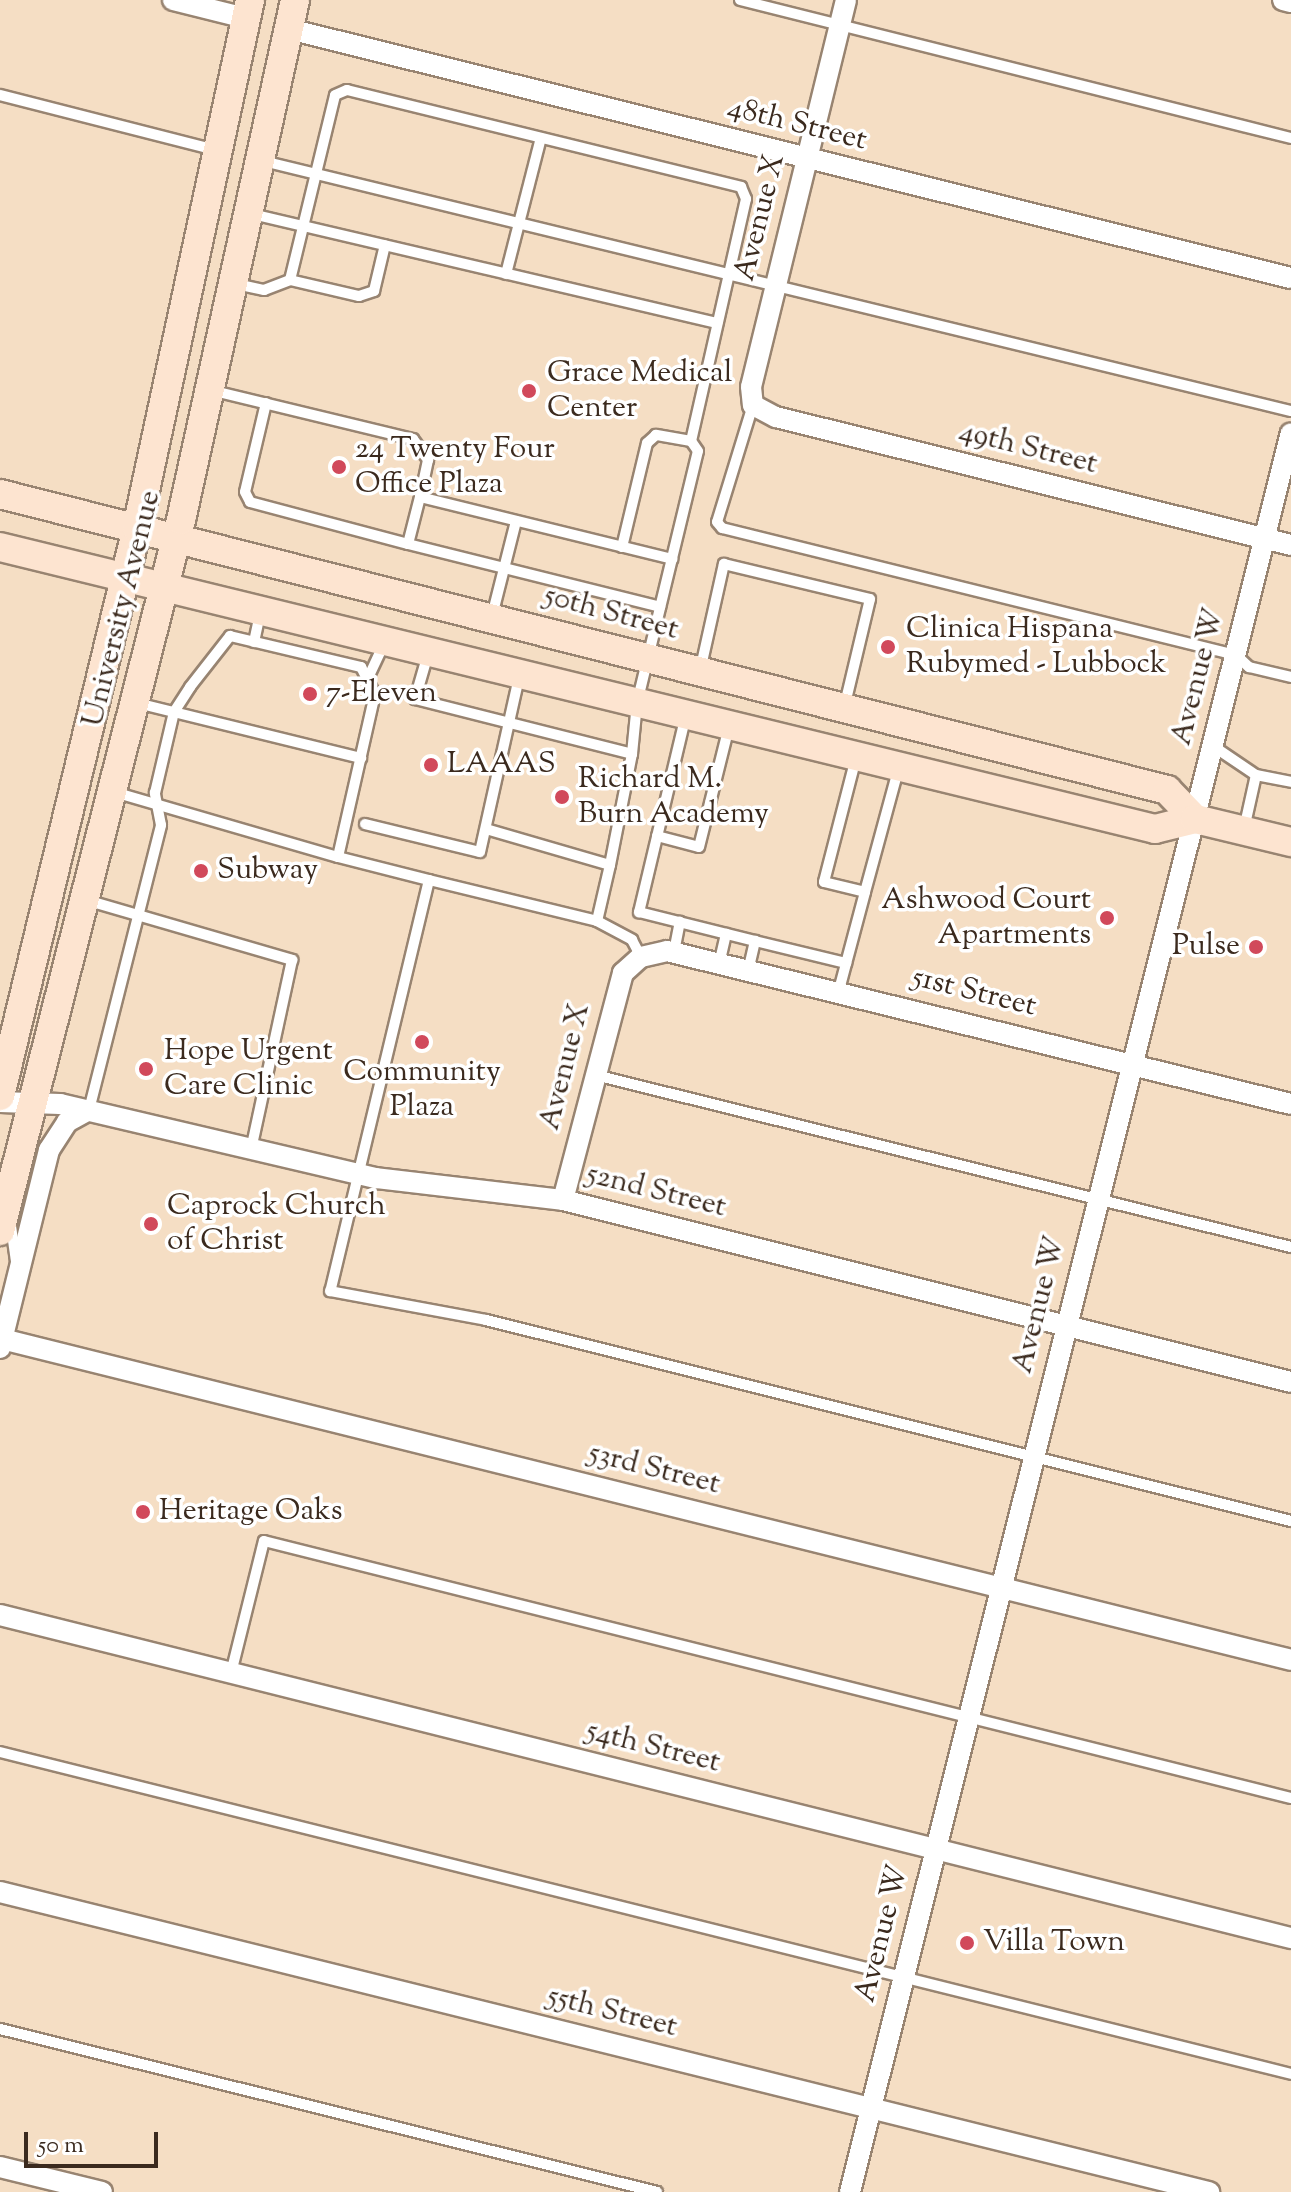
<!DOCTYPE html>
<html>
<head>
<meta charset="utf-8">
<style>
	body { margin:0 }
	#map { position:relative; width:1291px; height:2192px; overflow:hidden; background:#f5dec4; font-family:"Sorts Mill Goudy",serif }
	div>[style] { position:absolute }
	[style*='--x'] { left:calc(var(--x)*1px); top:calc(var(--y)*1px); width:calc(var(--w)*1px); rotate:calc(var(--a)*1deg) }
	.roads { filter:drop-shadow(2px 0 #988471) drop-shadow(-2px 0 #988471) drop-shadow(0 2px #988471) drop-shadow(0 -2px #988471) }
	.lane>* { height:10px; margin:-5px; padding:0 5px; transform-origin:5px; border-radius:5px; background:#fff }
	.street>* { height:20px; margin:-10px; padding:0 10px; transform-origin:10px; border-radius:10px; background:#fff }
	.secondary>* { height:28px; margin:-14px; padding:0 14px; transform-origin:14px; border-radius:14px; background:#fde4d0 }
	.dots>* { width:22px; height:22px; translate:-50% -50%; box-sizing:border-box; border:4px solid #fff; border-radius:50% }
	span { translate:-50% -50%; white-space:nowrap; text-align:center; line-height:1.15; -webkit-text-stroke:7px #fff; paint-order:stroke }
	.street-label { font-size:30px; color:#3b2a1e }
	.poi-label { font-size:30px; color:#3b2a1e }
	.left { translate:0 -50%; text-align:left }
	.right { translate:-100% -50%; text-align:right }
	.scale { position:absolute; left:24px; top:2132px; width:134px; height:36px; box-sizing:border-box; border:4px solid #3b2a1e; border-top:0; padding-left:10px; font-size:24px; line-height:28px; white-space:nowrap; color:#3b2a1e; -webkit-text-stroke:6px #fff; paint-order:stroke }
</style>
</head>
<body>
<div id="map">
	<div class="roads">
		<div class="lane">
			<i style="--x:740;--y:0;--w:568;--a:14.06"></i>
			<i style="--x:0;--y:95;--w:222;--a:14.3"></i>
			<i style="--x:263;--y:161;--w:1058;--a:13.67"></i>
			<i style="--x:252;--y:214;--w:478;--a:13.2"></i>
			<i style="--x:506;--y:274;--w:140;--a:-75.6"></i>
			<i style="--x:290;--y:280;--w:190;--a:-76.3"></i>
			<i style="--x:335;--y:95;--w:13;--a:-23"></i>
			<i style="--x:347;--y:90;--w:406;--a:13.8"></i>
			<i style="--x:741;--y:187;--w:13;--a:67"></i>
			<i style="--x:746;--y:199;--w:248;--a:102.8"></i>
			<i style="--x:236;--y:284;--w:29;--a:12"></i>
			<i style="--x:264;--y:290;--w:28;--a:-21"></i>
			<i style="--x:290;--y:280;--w:71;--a:13.1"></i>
			<i style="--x:359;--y:296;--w:16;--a:-18"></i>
			<i style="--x:374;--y:291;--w:47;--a:-76.6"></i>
			<i style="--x:210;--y:390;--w:209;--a:13.6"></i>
			<i style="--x:413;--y:439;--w:26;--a:54"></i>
			<i style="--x:428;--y:460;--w:38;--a:102"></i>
			<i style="--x:420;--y:497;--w:260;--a:13.8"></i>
			<i style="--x:266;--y:403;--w:91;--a:103.3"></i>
			<i style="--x:245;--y:492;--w:11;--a:63"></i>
			<i style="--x:250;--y:502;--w:163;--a:14.9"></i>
			<i style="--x:408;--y:544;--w:49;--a:-75.7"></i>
			<i style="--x:753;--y:405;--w:122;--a:107.1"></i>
			<i style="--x:717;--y:522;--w:8;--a:50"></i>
			<i style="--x:722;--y:528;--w:529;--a:13.88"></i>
			<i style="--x:1236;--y:655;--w:18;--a:43"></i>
			<i style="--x:1249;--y:667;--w:43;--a:13.4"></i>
			<i style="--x:408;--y:544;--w:260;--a:14"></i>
			<i style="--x:492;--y:616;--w:98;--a:-75.8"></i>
			<i style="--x:254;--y:642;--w:29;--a:-78"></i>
			<i style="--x:428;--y:654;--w:47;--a:106.1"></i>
			<i style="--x:415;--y:699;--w:224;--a:14.2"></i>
			<i style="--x:632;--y:754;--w:51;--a:-84.4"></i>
			<i style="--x:637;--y:703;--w:259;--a:-76.4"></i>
			<i style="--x:698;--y:451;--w:12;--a:-125"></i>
			<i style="--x:691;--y:441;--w:36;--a:-170"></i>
			<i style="--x:656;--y:435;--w:12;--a:138"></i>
			<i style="--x:647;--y:443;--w:107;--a:103.5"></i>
			<i style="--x:700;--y:671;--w:110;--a:-77.4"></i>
			<i style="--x:724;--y:564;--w:150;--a:13.5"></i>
			<i style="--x:870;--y:599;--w:108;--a:103.4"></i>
			<i style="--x:368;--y:678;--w:38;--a:-65"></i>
			<i style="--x:137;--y:703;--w:231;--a:13.8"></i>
			<i style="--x:686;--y:715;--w:203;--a:103.4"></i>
			<i style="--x:639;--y:912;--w:120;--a:14"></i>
			<i style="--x:1213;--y:746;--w:52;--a:34"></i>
			<i style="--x:856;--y:758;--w:128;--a:104.5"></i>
			<i style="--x:824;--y:882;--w:42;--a:13.7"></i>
			<i style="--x:865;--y:892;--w:130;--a:-74.8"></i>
			<i style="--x:114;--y:792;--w:233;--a:16.2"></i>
			<i style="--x:365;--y:824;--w:118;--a:13.7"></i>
			<i style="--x:480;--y:852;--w:179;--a:-77.4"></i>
			<i style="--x:486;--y:829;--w:129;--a:16.2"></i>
			<i style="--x:610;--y:865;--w:113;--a:-78.8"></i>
			<i style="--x:1244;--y:829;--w:55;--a:-77.5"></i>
			<i style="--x:1256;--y:775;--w:36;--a:11"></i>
			<i style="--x:657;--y:836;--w:43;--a:14.7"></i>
			<i style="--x:699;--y:847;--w:124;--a:-76"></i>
			<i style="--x:429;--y:880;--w:173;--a:13.7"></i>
			<i style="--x:597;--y:921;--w:40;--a:28"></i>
			<i style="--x:632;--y:940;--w:19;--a:62"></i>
			<i style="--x:86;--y:900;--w:215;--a:16.2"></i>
			<i style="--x:292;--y:960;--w:193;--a:102.2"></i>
			<i style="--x:597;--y:921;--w:57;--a:-76.9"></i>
			<i style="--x:674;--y:952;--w:31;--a:-79"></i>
			<i style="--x:720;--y:960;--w:27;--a:-77"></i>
			<i style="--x:749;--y:967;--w:27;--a:-77"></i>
			<i style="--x:755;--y:941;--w:94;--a:13.6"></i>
			<i style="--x:839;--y:990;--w:101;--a:-75.1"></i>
			<i style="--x:595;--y:1075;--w:717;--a:13.88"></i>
			<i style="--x:89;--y:1110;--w:294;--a:-75.8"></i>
			<i style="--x:161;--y:825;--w:33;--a:-101"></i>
			<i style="--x:155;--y:793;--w:83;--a:-76.8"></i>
			<i style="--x:174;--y:712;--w:30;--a:-57"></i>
			<i style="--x:190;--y:687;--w:65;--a:-51.9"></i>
			<i style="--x:230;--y:636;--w:135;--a:13.3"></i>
			<i style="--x:361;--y:667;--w:30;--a:63"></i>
			<i style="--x:375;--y:694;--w:167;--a:102.8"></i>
			<i style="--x:338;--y:857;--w:94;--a:14.2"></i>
			<i style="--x:429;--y:880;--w:423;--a:103.5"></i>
			<i style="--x:330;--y:1291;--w:159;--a:10.5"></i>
			<i style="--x:486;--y:1320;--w:830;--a:14.02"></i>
			<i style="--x:11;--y:1226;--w:36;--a:82"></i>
			<i style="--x:231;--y:1673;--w:136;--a:-76"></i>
			<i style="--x:264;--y:1541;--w:1059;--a:14.05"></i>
			<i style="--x:0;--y:1752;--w:1331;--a:14"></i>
			<i style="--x:0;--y:2029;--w:677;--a:13.93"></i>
		</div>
		<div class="street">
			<i style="--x:173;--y:0;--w:75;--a:13.9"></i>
			<i style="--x:846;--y:0;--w:398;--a:103.8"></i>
			<i style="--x:751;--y:387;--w:18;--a:84"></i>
			<i style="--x:753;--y:405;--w:26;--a:28"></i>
			<i style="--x:776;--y:417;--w:531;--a:13.96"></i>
			<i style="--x:1283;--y:0;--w:8;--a:14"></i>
			<i style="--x:289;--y:29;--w:1032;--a:13.96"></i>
			<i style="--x:0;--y:1102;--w:60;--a:1.9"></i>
			<i style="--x:60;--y:1104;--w:325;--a:13.2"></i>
			<i style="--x:376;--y:1178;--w:188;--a:6.7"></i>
			<i style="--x:563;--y:1200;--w:750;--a:14.04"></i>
			<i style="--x:563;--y:1200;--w:235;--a:-75.2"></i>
			<i style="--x:623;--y:973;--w:24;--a:-42"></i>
			<i style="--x:641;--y:957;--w:27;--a:-13"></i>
			<i style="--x:667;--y:951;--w:642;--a:13.78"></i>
			<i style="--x:2;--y:1339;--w:1328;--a:13.98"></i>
			<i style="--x:0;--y:1348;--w:204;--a:-76.1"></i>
			<i style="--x:49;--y:1150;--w:33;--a:-57"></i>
			<i style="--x:67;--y:1122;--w:25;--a:-29"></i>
			<i style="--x:0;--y:1615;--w:1331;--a:14.05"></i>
			<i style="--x:0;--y:1892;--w:1246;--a:13.94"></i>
			<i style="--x:0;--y:2167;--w:105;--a:13.8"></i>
			<i style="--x:850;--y:2192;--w:1813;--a:-75.93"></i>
		</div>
		<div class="secondary">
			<i style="--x:0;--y:494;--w:1204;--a:14.23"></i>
			<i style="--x:1167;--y:790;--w:40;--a:46"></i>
			<i style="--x:0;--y:547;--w:1189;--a:13.72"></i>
			<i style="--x:1155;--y:829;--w:41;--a:-14"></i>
			<i style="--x:1195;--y:819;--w:99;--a:13.5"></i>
			<i style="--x:0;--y:1096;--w:584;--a:-76.44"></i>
			<i style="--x:137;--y:528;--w:540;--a:-77.92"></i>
			<i style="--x:0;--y:1231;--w:734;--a:-75.72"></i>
			<i style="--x:181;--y:520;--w:532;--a:-77.63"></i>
		</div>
	</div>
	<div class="dots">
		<i style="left:529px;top:391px;background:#d1495b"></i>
		<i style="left:339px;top:467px;background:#d1495b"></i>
		<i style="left:888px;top:647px;background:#d1495b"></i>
		<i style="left:310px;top:694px;background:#d1495b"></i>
		<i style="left:431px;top:765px;background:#d1495b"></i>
		<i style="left:562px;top:797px;background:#d1495b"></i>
		<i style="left:201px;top:871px;background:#d1495b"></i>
		<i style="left:1107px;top:918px;background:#d1495b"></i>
		<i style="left:1256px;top:947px;background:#d1495b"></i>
		<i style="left:422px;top:1042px;background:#d1495b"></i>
		<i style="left:146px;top:1069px;background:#d1495b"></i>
		<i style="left:151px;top:1224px;background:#d1495b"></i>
		<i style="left:143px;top:1512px;background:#d1495b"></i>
		<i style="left:967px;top:1943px;background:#d1495b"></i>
	</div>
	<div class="street-label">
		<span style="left:797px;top:125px;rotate:14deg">48th Street</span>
		<span style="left:761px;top:218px;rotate:-76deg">Avenue X</span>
		<span style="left:1028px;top:449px;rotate:14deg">49th Street</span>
		<span style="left:123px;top:609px;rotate:-76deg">University Avenue</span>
		<span style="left:611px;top:614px;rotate:15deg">50th Street</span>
		<span style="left:1199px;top:677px;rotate:-76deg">Avenue W</span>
		<span style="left:974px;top:993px;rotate:14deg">51st Street</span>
		<span style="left:566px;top:1067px;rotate:-76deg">Avenue X</span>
		<span style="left:656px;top:1192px;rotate:14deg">52nd Street</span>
		<span style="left:1040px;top:1305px;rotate:-76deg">Avenue W</span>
		<span style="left:654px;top:1470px;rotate:14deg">53rd Street</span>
		<span style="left:653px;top:1748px;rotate:14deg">54th Street</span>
		<span style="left:883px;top:1934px;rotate:-76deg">Avenue W</span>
		<span style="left:612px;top:2013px;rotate:14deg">55th Street</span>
	</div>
	<div class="poi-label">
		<span class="left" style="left:547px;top:391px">Grace Medical<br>Center</span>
		<span class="left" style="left:355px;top:467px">24 Twenty Four<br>Office Plaza</span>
		<span class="left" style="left:906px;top:647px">Clinica Hispana<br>Rubymed - Lubbock</span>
		<span class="left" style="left:326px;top:694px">7-Eleven</span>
		<span class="left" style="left:447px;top:765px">LAAAS</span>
		<span class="left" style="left:578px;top:797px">Richard M.<br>Burn Academy</span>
		<span class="left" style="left:217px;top:871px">Subway</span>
		<span class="right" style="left:1091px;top:918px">Ashwood Court<br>Apartments</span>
		<span class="right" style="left:1240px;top:947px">Pulse</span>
		<span class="left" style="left:164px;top:1069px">Hope Urgent<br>Care Clinic</span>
		<span style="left:422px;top:1090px">Community<br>Plaza</span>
		<span class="left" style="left:167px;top:1224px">Caprock Church<br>of Christ</span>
		<span class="left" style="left:159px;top:1512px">Heritage Oaks</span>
		<span class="left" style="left:983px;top:1943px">Villa Town</span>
	</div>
	<div class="scale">50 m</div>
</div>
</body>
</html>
